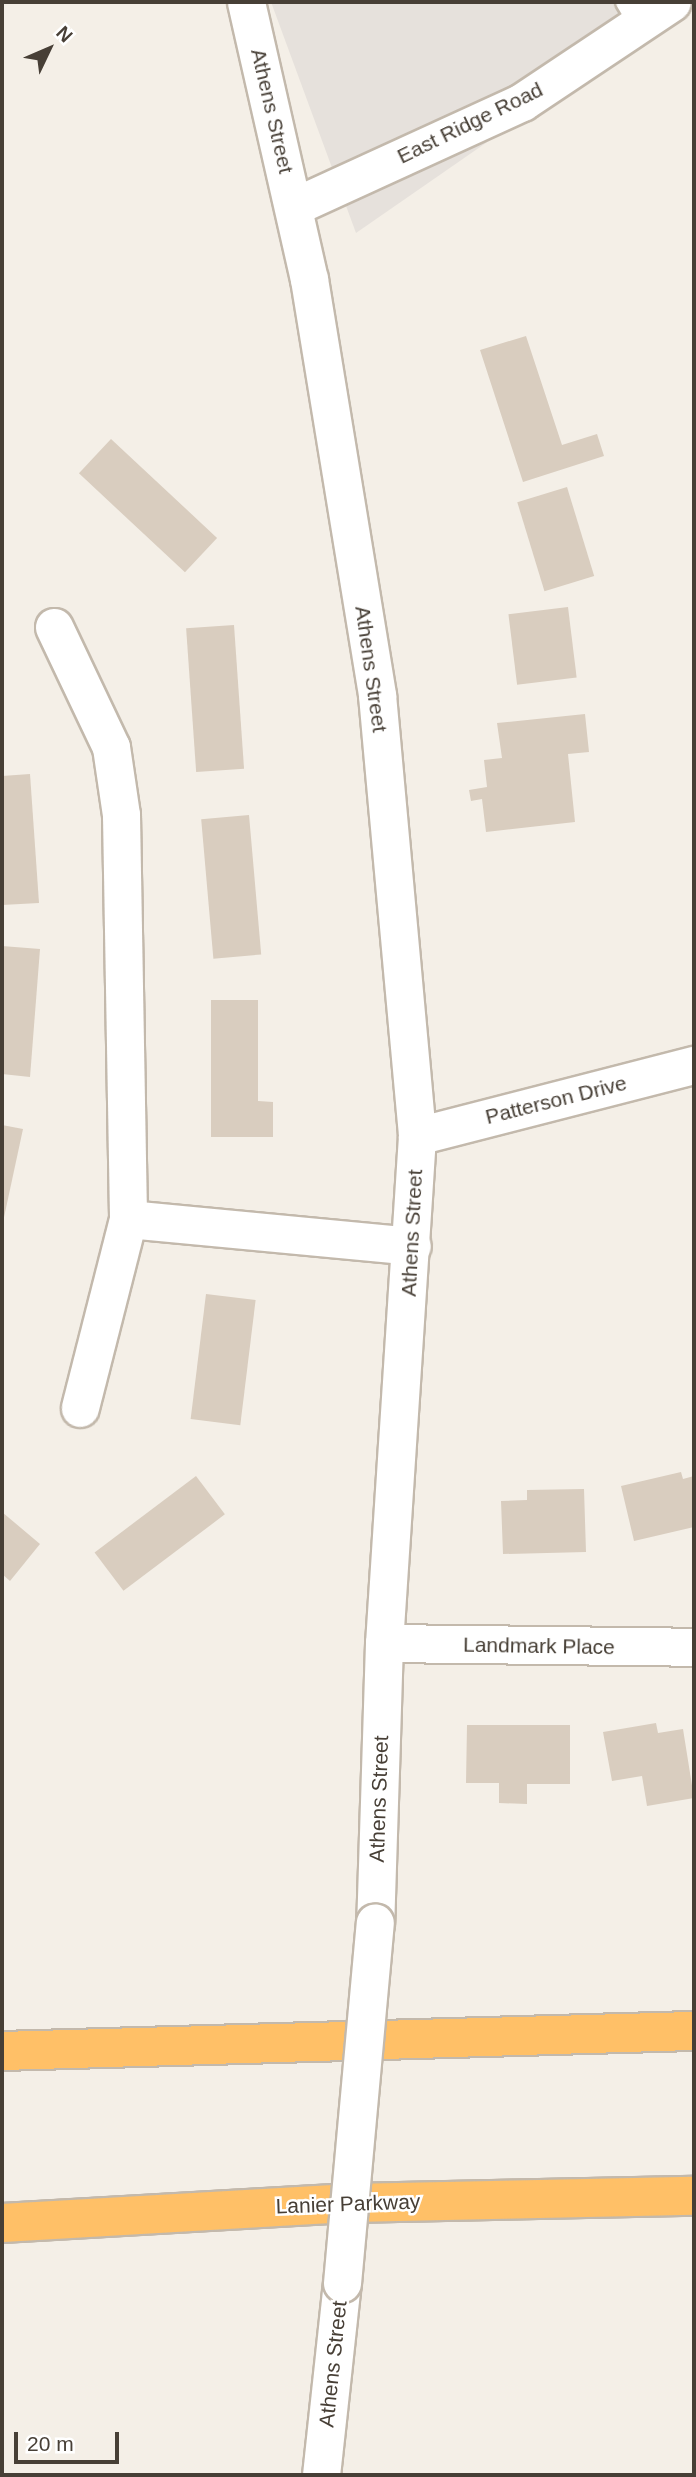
<!DOCTYPE html>
<html>
<head>
<meta charset="utf-8">
<style>
	body { margin:0 }
	#map { position:relative; width:696px; height:2477px; overflow:hidden; background:#f4efe7; font-family:Arial,sans-serif }
	div>[style] { position:absolute }
	[style*='--x'] { left:calc(var(--x)*1px); top:calc(var(--y)*1px); width:calc(var(--w)*1px); rotate:calc(var(--a)*1deg) }
	.industrial>* { inset:0; background:#e6e1dc }
	.building>* { inset:0; background:#d9cdbf; transform-origin:0 0 }
	.roads { filter:drop-shadow(2px 0 #c3b9ac) drop-shadow(-2px 0 #c3b9ac) drop-shadow(0 2px #c3b9ac) drop-shadow(0 -2px #c3b9ac) }
	.lane>* { height:18px; margin:-9px; padding:0 9px; transform-origin:9px; border-radius:9px; background:#fff }
	.street>* { height:37px; margin:-18.5px; padding:0 18.5px; transform-origin:18.5px; border-radius:18.5px; background:#fff }
	.highway>* { height:38px; margin:-19px; padding:0 19px; transform-origin:19px; border-radius:19px; background:#ffc067 }
	.bridges { filter:drop-shadow(2px 0 #c3b9ac) drop-shadow(-2px 0 #c3b9ac) drop-shadow(0 2px #c3b9ac) drop-shadow(0 -2px #c3b9ac) }
	.street-bridge>* { height:37px; margin:-18.5px; padding:0 18.5px; transform-origin:18.5px; border-radius:18.5px; background:#fff }
	span { translate:-50% -50%; white-space:nowrap; text-align:center; line-height:1.15; -webkit-text-stroke:5px #fff; paint-order:stroke }
	.street-label { font-size:21px; color:#473f36 }
	.frame { position:absolute; inset:0; border:4px solid #473f36; pointer-events:none }
	.north { position:absolute; left:14px; top:14px; width:70px; height:70px; -webkit-text-stroke:5px #fff; paint-order:stroke; rotate:46deg; font-size:19px; font-weight:700; line-height:28px; text-align:center; color:#473f36 }
	.north::after { content:''; display:block; margin:auto; width:24px; height:32px; background:#473f36; clip-path:polygon(50% 0,100% 100%,50% 72%,0 100%) }
	.scale { position:absolute; left:14px; top:2432px; width:105px; height:32px; box-sizing:border-box; border:4px solid #473f36; border-top:0; padding-left:9px; font-size:21px; line-height:24px; white-space:nowrap; color:#473f36; -webkit-text-stroke:5px #fff; paint-order:stroke }
</style>
</head>
<body>
<div id="map">
	<div class="industrial">
		<i style="clip-path:polygon(271px 2px,689px 2px,356px 233px)"></i>
	</div>
	<div class="building">
		<i style="clip-path:polygon(526px 336px,562px 445px,597px 434px,604px 456px,523px 482px,480px 350px)"></i>
		<i style="left:111px;top:439px;width:145px;height:47px;rotate:43deg"></i>
		<i style="left:567px;top:487px;width:93px;height:52px;rotate:73deg"></i>
		<i style="left:568px;top:607px;width:71px;height:60px;rotate:83deg"></i>
		<i style="left:234px;top:625px;width:144px;height:48px;rotate:86deg"></i>
		<i style="clip-path:polygon(585px 714px,589px 752px,568px 754px,575px 822px,486px 832px,482px 799px,471px 801px,469px 790px,487px 787px,484px 760px,502px 758px,497px 723px)"></i>
		<i style="clip-path:polygon(30px 774px,39px 903px,2px 905px,2px 776px)"></i>
		<i style="left:249px;top:815px;width:140px;height:48px;rotate:85deg"></i>
		<i style="clip-path:polygon(2px 946px,40px 949px,30px 1077px,2px 1074px)"></i>
		<i style="clip-path:polygon(211px 1000px,258px 1000px,258px 1101px,273px 1102px,273px 1137px,211px 1137px)"></i>
		<i style="clip-path:polygon(2px 1125px,23px 1129px,3px 1222px,2px 1222px)"></i>
		<i style="left:206px;top:1294px;width:50px;height:126px;rotate:7deg"></i>
		<i style="clip-path:polygon(681px 1472px,683px 1479px,694px 1476px,694px 1527px,634px 1541px,621px 1486px)"></i>
		<i style="left:196px;top:1476px;width:48px;height:127px;rotate:53deg"></i>
		<i style="clip-path:polygon(584px 1489px,586px 1552px,503px 1554px,501px 1501px,527px 1500px,527px 1490px)"></i>
		<i style="clip-path:polygon(2px 1512px,40px 1544px,10px 1581px,2px 1574px)"></i>
		<i style="clip-path:polygon(656px 1723px,658px 1733px,683px 1729px,694px 1798px,647px 1806px,642px 1776px,612px 1781px,603px 1732px)"></i>
		<i style="clip-path:polygon(467px 1725px,570px 1725px,570px 1784px,527px 1784px,527px 1804px,499px 1803px,499px 1783px,466px 1783px)"></i>
	</div>
	<div class="roads">
		<div class="lane">
			<i style="--x:625;--y:2;--w:26;--a:59"></i>
		</div>
		<div class="street">
			<i style="--x:246;--y:2;--w:284;--a:77.2"></i>
			<i style="--x:309;--y:279;--w:422;--a:80.7"></i>
			<i style="--x:377;--y:695;--w:443;--a:84.8"></i>
			<i style="--x:417;--y:1136;--w:508;--a:93.72"></i>
			<i style="--x:384;--y:1643;--w:280;--a:91.8"></i>
			<i style="--x:295;--y:206;--w:250;--a:-24.6"></i>
			<i style="--x:522;--y:102;--w:180;--a:-33.7"></i>
			<i style="--x:54;--y:627;--w:133;--a:64.6"></i>
			<i style="--x:111;--y:747;--w:69;--a:81.6"></i>
			<i style="--x:121;--y:815;--w:404;--a:89"></i>
			<i style="--x:128;--y:1219;--w:195;--a:104.3"></i>
			<i style="--x:417;--y:1136;--w:286;--a:-14.4"></i>
			<i style="--x:128;--y:1219;--w:285;--a:5.4"></i>
			<i style="--x:384;--y:1643;--w:310;--a:0.7"></i>
			<i style="--x:321;--y:2475;--w:193;--a:-83.8"></i>
		</div>
		<div class="highway">
			<i style="--x:2;--y:2051;--w:692;--a:-1.66"></i>
			<i style="--x:2;--y:2223;--w:350;--a:-3.3"></i>
			<i style="--x:351;--y:2203;--w:343;--a:-1.2"></i>
		</div>
	</div>
	<div class="bridges">
		<div class="street-bridge">
			<i style="--x:342;--y:2283;--w:362;--a:-84.8"></i>
		</div>
	</div>
	<div class="street-label">
		<span style="left:272px;top:111px;rotate:77deg">Athens Street</span>
		<span style="left:470px;top:123px;rotate:-26deg">East Ridge Road</span>
		<span style="left:371px;top:669px;rotate:82deg">Athens Street</span>
		<span style="left:556px;top:1100px;rotate:-14deg">Patterson Drive</span>
		<span style="left:412px;top:1233px;rotate:-87deg">Athens Street</span>
		<span style="left:539px;top:1646px;rotate:1deg">Landmark Place</span>
		<span style="left:379px;top:1799px;rotate:-88deg">Athens Street</span>
		<span style="left:348px;top:2204px;rotate:-2deg">Lanier Parkway</span>
		<span style="left:333px;top:2364px;rotate:-84deg">Athens Street</span>
	</div>
	<div class="frame"></div>
	<div class="north">N</div>
	<div class="scale">20 m</div>
</div>
</body>
</html>
